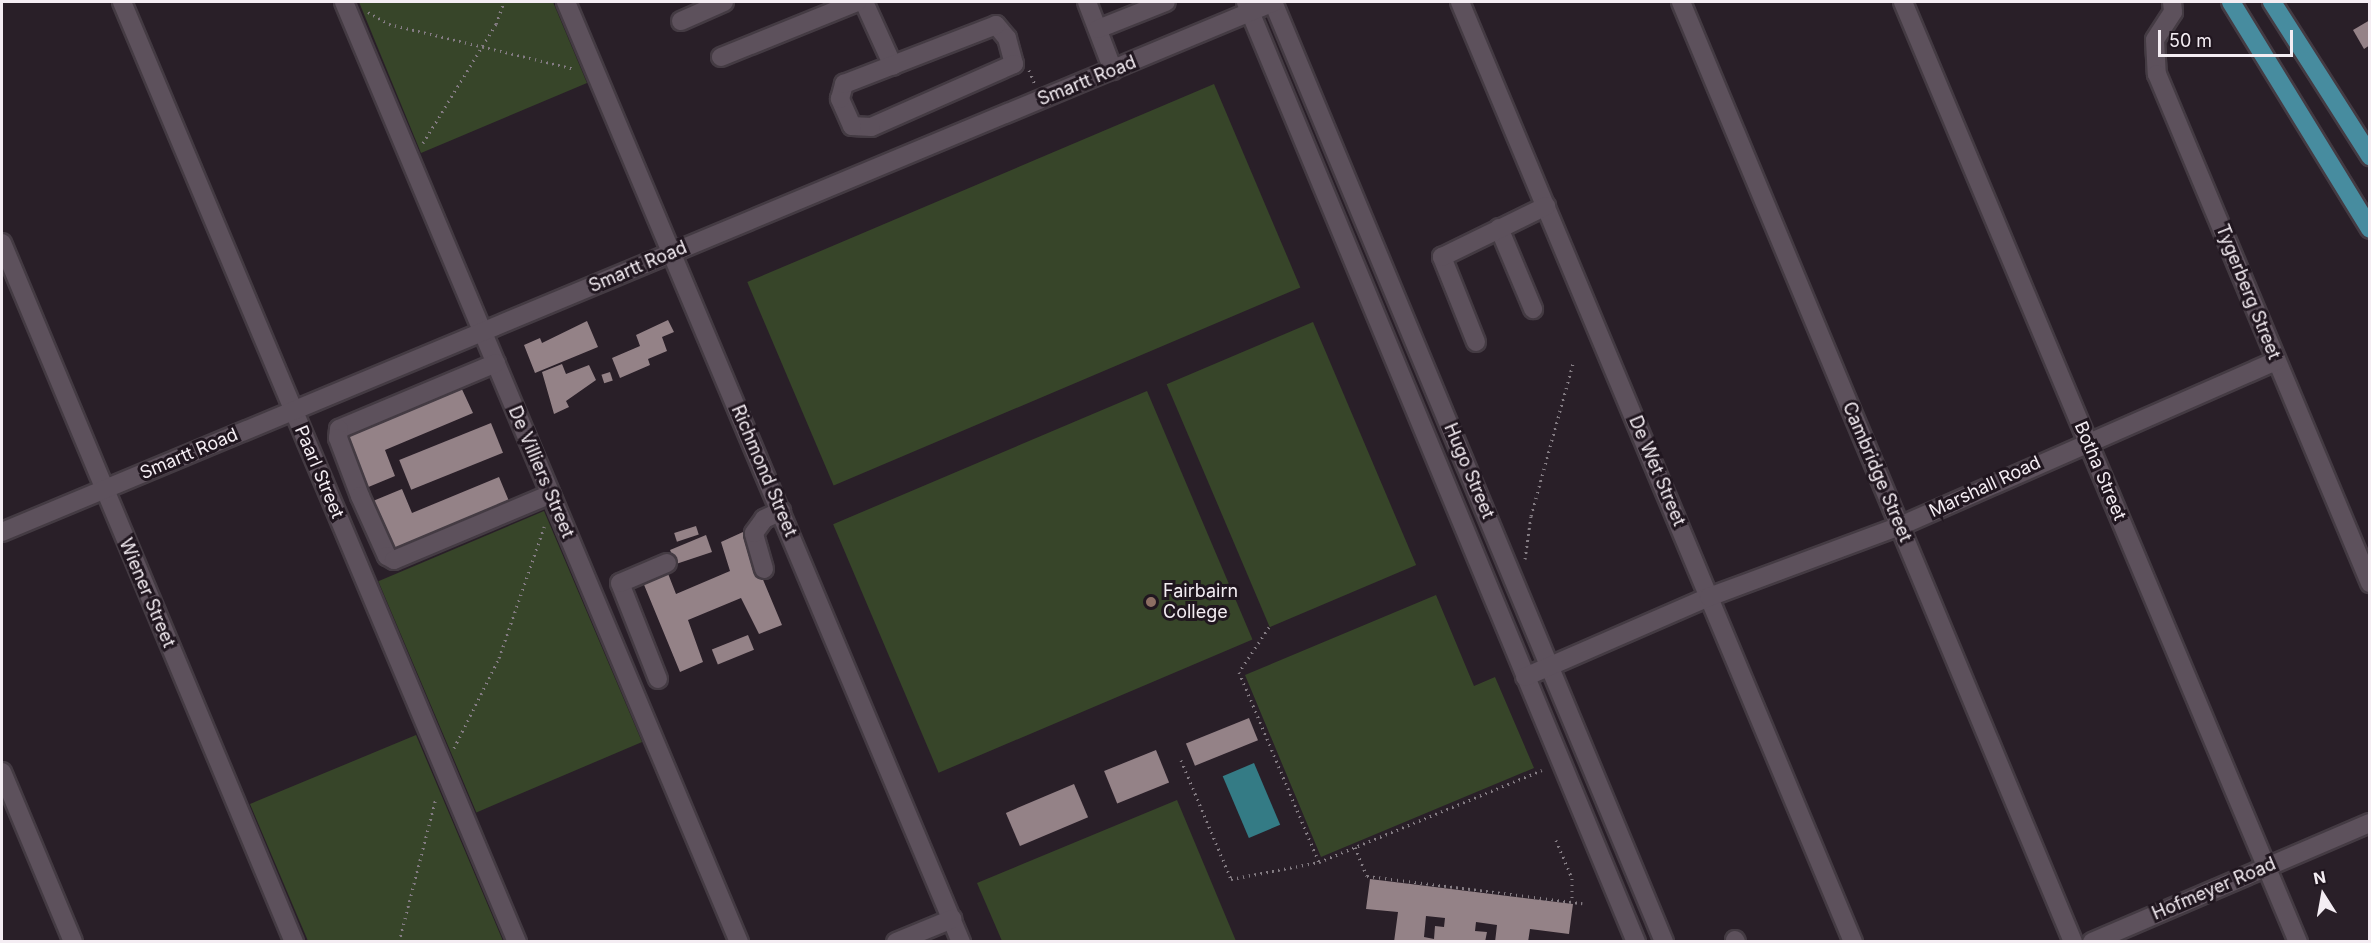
<!DOCTYPE html>
<html>
<head>
<meta charset="utf-8">
<style>
	body { margin:0 }
	#map { position:relative; width:2371px; height:943px; overflow:hidden; background:#291f28; font-family:Inter,sans-serif }
	div>[style] { position:absolute }
	[style*='--x'] { left:calc(var(--x)*1px); top:calc(var(--y)*1px); width:calc(var(--w)*1px); rotate:calc(var(--a)*1deg) }
	.green>* { inset:0; background:#374529; transform-origin:0 0 }
	.water>* { inset:0; background:#347b85; transform-origin:0 0 }
	.building>* { inset:0; background:#948287; transform-origin:0 0 }
	.path>* { height:3px; margin-top:-1.5px; transform-origin:0; background:repeating-linear-gradient(90deg,#847c83 0 1.5px,transparent 0 6px) }
	.roads { filter:drop-shadow(2px 0 #443b43) drop-shadow(-2px 0 #443b43) drop-shadow(0 2px #443b43) drop-shadow(0 -2px #443b43) }
	.minor>* { height:18px; margin:-9px; padding:0 9px; transform-origin:9px; border-radius:9px; background:#5d515c }
	.major>* { height:18px; margin:-9px; padding:0 9px; transform-origin:9px; border-radius:9px; background:#478c9f }
	.dots>* { width:16px; height:16px; translate:-50% -50%; box-sizing:border-box; border:3px solid #20161f; border-radius:50% }
	span { translate:-50% -50%; white-space:nowrap; text-align:center; line-height:1.15; -webkit-text-stroke:6px #20161f; paint-order:stroke }
	.street-label { font-size:18px; color:#f4edf3 }
	.poi-label { font-size:18px; color:#f4edf3 }
	.left { translate:0 -50%; text-align:left }
	.frame { position:absolute; inset:0; border:3px solid #f4edf3; pointer-events:none }
	.north { position:absolute; left:2293px; top:865px; width:60px; height:60px; -webkit-text-stroke:4px #20161f; paint-order:stroke; rotate:349deg; font-size:16px; font-weight:700; line-height:24px; text-align:center; color:#f4edf3 }
	.north::after { content:''; display:block; margin:auto; width:21px; height:27px; background:#f4edf3; clip-path:polygon(50% 0,100% 100%,50% 72%,0 100%) }
	.scale { position:absolute; left:2158px; top:30px; width:135px; height:27px; box-sizing:border-box; border:3px solid #f4edf3; border-top:0; padding-left:8px; font-size:18px; line-height:21px; white-space:nowrap; color:#f4edf3; -webkit-text-stroke:4px #20161f; paint-order:stroke }
</style>
</head>
<body>
<div id="map">
	<div class="green">
		<i style="clip-path:polygon(359px 2px,553px 2px,587px 83px,421px 153px)"></i>
		<i style="left:1214px;top:84px;width:221px;height:507px;rotate:67deg"></i>
		<i style="left:1313px;top:322px;width:264px;height:159px;rotate:67deg"></i>
		<i style="left:1147px;top:391px;width:270px;height:341px;rotate:67deg"></i>
		<i style="left:544px;top:511px;width:251px;height:180px;rotate:67deg"></i>
		<i style="clip-path:polygon(1436px 595px,1474px 686px,1495px 677px,1534px 768px,1321px 857px,1245px 675px)"></i>
		<i style="clip-path:polygon(416px 735px,503px 941px,308px 941px,250px 804px)"></i>
		<i style="clip-path:polygon(1177px 800px,1236px 941px,1002px 941px,977px 883px)"></i>
	</div>
	<div class="water">
		<i style="left:1254px;top:763px;width:67px;height:34px;rotate:67deg"></i>
	</div>
	<div class="building">
		<i style="clip-path:polygon(2370px 20px,2370px 45px,2364px 49px,2353px 30px)"></i>
		<i style="clip-path:polygon(668px 320px,674px 332px,662px 337px,667px 351px,648px 359px,650px 365px,620px 378px,612px 358px,640px 346px,636px 335px)"></i>
		<i style="clip-path:polygon(587px 321px,598px 347px,535px 373px,524px 345px,540px 338px,542px 343px)"></i>
		<i style="clip-path:polygon(562px 364px,566px 374px,589px 365px,596px 380px,566px 401px,569px 407px,554px 414px,542px 372px)"></i>
		<i style="left:610px;top:372px;width:9px;height:9px;rotate:72deg"></i>
		<i style="clip-path:polygon(460px 385px,473px 413px,385px 450px,395px 476px,366px 488px,343px 434px)"></i>
		<i style="left:491px;top:423px;width:32px;height:99px;rotate:68deg"></i>
		<i style="clip-path:polygon(499px 477px,511px 506px,395px 554px,373px 501px,402px 489px,412px 513px)"></i>
		<i style="left:696px;top:526px;width:9px;height:23px;rotate:72deg"></i>
		<i style="clip-path:polygon(743px 532px,782px 625px,759px 634px,741px 598px,688px 620px,703px 662px,680px 672px,640px 575px,667px 571px,676px 594px,730px 571px,721px 542px)"></i>
		<i style="clip-path:polygon(706px 535px,712px 552px,676px 564px,670px 550px)"></i>
		<i style="left:748px;top:635px;width:16px;height:39px;rotate:68deg"></i>
		<i style="left:1249px;top:718px;width:24px;height:68px;rotate:68deg"></i>
		<i style="left:1156px;top:750px;width:35px;height:56px;rotate:68deg"></i>
		<i style="left:1074px;top:784px;width:36px;height:74px;rotate:67deg"></i>
		<i style="clip-path:polygon(evenodd,1370px 879px,1573px 904px,1569px 934px,1530px 929px,1528px 942px,1495px 942px,1497px 925px,1476px 922px,1475px 931px,1487px 932px,1485px 942px,1394px 942px,1398px 912px,1366px 909px,1370px 879px,1426px 916px,1445px 918px,1444px 927px,1435px 926px,1434px 939px,1424px 937px,1426px 916px)"></i>
	</div>
	<div class="path">
		<i style="--x:368;--y:12;--w:24;--a:30"></i>
		<i style="--x:389;--y:24;--w:191;--a:13.6"></i>
		<i style="--x:1029;--y:70;--w:15;--a:67"></i>
		<i style="--x:423;--y:143;--w:140;--a:-58.5"></i>
		<i style="--x:496;--y:24;--w:23;--a:-70"></i>
		<i style="--x:1525;--y:559;--w:43;--a:-82.1"></i>
		<i style="--x:1531;--y:516;--w:158;--a:-74.6"></i>
		<i style="--x:1269;--y:627;--w:54;--a:123.7"></i>
		<i style="--x:1239;--y:672;--w:206;--a:67.2"></i>
		<i style="--x:454;--y:748;--w:101;--a:-63.4"></i>
		<i style="--x:499;--y:658;--w:139;--a:-71"></i>
		<i style="--x:1181;--y:760;--w:129;--a:67.2"></i>
		<i style="--x:1231;--y:879;--w:90;--a:-10.9"></i>
		<i style="--x:1319;--y:862;--w:241;--a:-22.4"></i>
		<i style="--x:1556;--y:840;--w:41;--a:67.2"></i>
		<i style="--x:1572;--y:878;--w:23;--a:90"></i>
		<i style="--x:1355;--y:847;--w:31;--a:68"></i>
		<i style="--x:1367;--y:876;--w:217;--a:7.2"></i>
		<i style="--x:399;--y:942;--w:149;--a:-75.6"></i>
	</div>
	<div class="roads">
		<div class="minor">
			<i style="--x:122;--y:2;--w:1020;--a:67.21"></i>
			<i style="--x:344;--y:2;--w:1020;--a:67.21"></i>
			<i style="--x:566;--y:2;--w:1020;--a:67.21"></i>
			<i style="--x:864;--y:2;--w:70;--a:65.6"></i>
			<i style="--x:1087;--y:2;--w:73;--a:69.1"></i>
			<i style="--x:1246;--y:2;--w:1018;--a:67.47"></i>
			<i style="--x:1273;--y:2;--w:1018;--a:67.41"></i>
			<i style="--x:1460;--y:2;--w:1019;--a:67.31"></i>
			<i style="--x:1681;--y:2;--w:1018;--a:67.36"></i>
			<i style="--x:1903;--y:2;--w:1020;--a:67.21"></i>
			<i style="--x:2172;--y:2;--w:10;--a:84"></i>
			<i style="--x:2173;--y:12;--w:33;--a:123"></i>
			<i style="--x:2155;--y:40;--w:34;--a:87"></i>
			<i style="--x:2157;--y:74;--w:552;--a:67.29"></i>
			<i style="--x:681;--y:21;--w:47;--a:-23.8"></i>
			<i style="--x:996;--y:25;--w:17;--a:50"></i>
			<i style="--x:1007;--y:38;--w:27;--a:75"></i>
			<i style="--x:1014;--y:64;--w:156;--a:156.2"></i>
			<i style="--x:871;--y:127;--w:19;--a:-177"></i>
			<i style="--x:852;--y:126;--w:30;--a:-114"></i>
			<i style="--x:840;--y:99;--w:16;--a:-75"></i>
			<i style="--x:844;--y:84;--w:163;--a:-21.2"></i>
			<i style="--x:1098;--y:29;--w:73;--a:-21.7"></i>
			<i style="--x:721;--y:57;--w:147;--a:-22"></i>
			<i style="--x:1499;--y:228;--w:88;--a:67.2"></i>
			<i style="--x:2;--y:243;--w:758;--a:67.33"></i>
			<i style="--x:1476;--y:342;--w:92;--a:-111.8"></i>
			<i style="--x:1442;--y:257;--w:116;--a:-26.1"></i>
			<i style="--x:496;--y:363;--w:170;--a:157.2"></i>
			<i style="--x:339;--y:429;--w:9;--a:96"></i>
			<i style="--x:338;--y:438;--w:62;--a:69.2"></i>
			<i style="--x:360;--y:496;--w:66;--a:65.8"></i>
			<i style="--x:387;--y:556;--w:8;--a:30"></i>
			<i style="--x:394;--y:560;--w:170;--a:-22.8"></i>
			<i style="--x:2;--y:532;--w:1378;--a:-22.62"></i>
			<i style="--x:764;--y:569;--w:37;--a:-106"></i>
			<i style="--x:754;--y:533;--w:17;--a:-54"></i>
			<i style="--x:764;--y:519;--w:19;--a:-25"></i>
			<i style="--x:1525;--y:677;--w:201;--a:-23.5"></i>
			<i style="--x:1709;--y:597;--w:204;--a:-20.4"></i>
			<i style="--x:1900;--y:526;--w:411;--a:-23.7"></i>
			<i style="--x:658;--y:679;--w:103;--a:-111.6"></i>
			<i style="--x:620;--y:583;--w:51;--a:-23.1"></i>
			<i style="--x:2;--y:772;--w:184;--a:67.3"></i>
			<i style="--x:1735;--y:940;--w:2;--a:63"></i>
			<i style="--x:896;--y:942;--w:61;--a:-22.3"></i>
			<i style="--x:2092;--y:942;--w:302;--a:-23.2"></i>
		</div>
		<div class="major">
			<i style="--x:2231;--y:2;--w:266;--a:58.5"></i>
			<i style="--x:2272;--y:2;--w:183;--a:57.5"></i>
		</div>
	</div>
	<div class="dots">
		<i style="left:1151px;top:602px;background:#8d6e63"></i>
	</div>
	<div class="street-label">
		<span style="left:1087px;top:81px;rotate:-22deg">Smartt Road</span>
		<span style="left:638px;top:267px;rotate:-23deg">Smartt Road</span>
		<span style="left:2248px;top:292px;rotate:68deg">Tygerberg Street</span>
		<span style="left:189px;top:454px;rotate:-23deg">Smartt Road</span>
		<span style="left:764px;top:471px;rotate:67deg">Richmond Street</span>
		<span style="left:1469px;top:471px;rotate:67deg">Hugo Street</span>
		<span style="left:1657px;top:471px;rotate:67deg">De Wet Street</span>
		<span style="left:2100px;top:471px;rotate:67deg">Botha Street</span>
		<span style="left:319px;top:472px;rotate:67deg">Paarl Street</span>
		<span style="left:541px;top:472px;rotate:67deg">De Villiers Street</span>
		<span style="left:1877px;top:472px;rotate:67deg">Cambridge Street</span>
		<span style="left:1985px;top:487px;rotate:-25deg">Marshall Road</span>
		<span style="left:147px;top:593px;rotate:67deg">Wiener Street</span>
		<span style="left:2214px;top:889px;rotate:-23deg">Hofmeyer Road</span>
	</div>
	<div class="poi-label">
		<span class="left" style="left:1163px;top:602px">Fairbairn<br>College</span>
	</div>
	<div class="frame"></div>
	<div class="north">N</div>
	<div class="scale">50 m</div>
</div>
</body>
</html>
